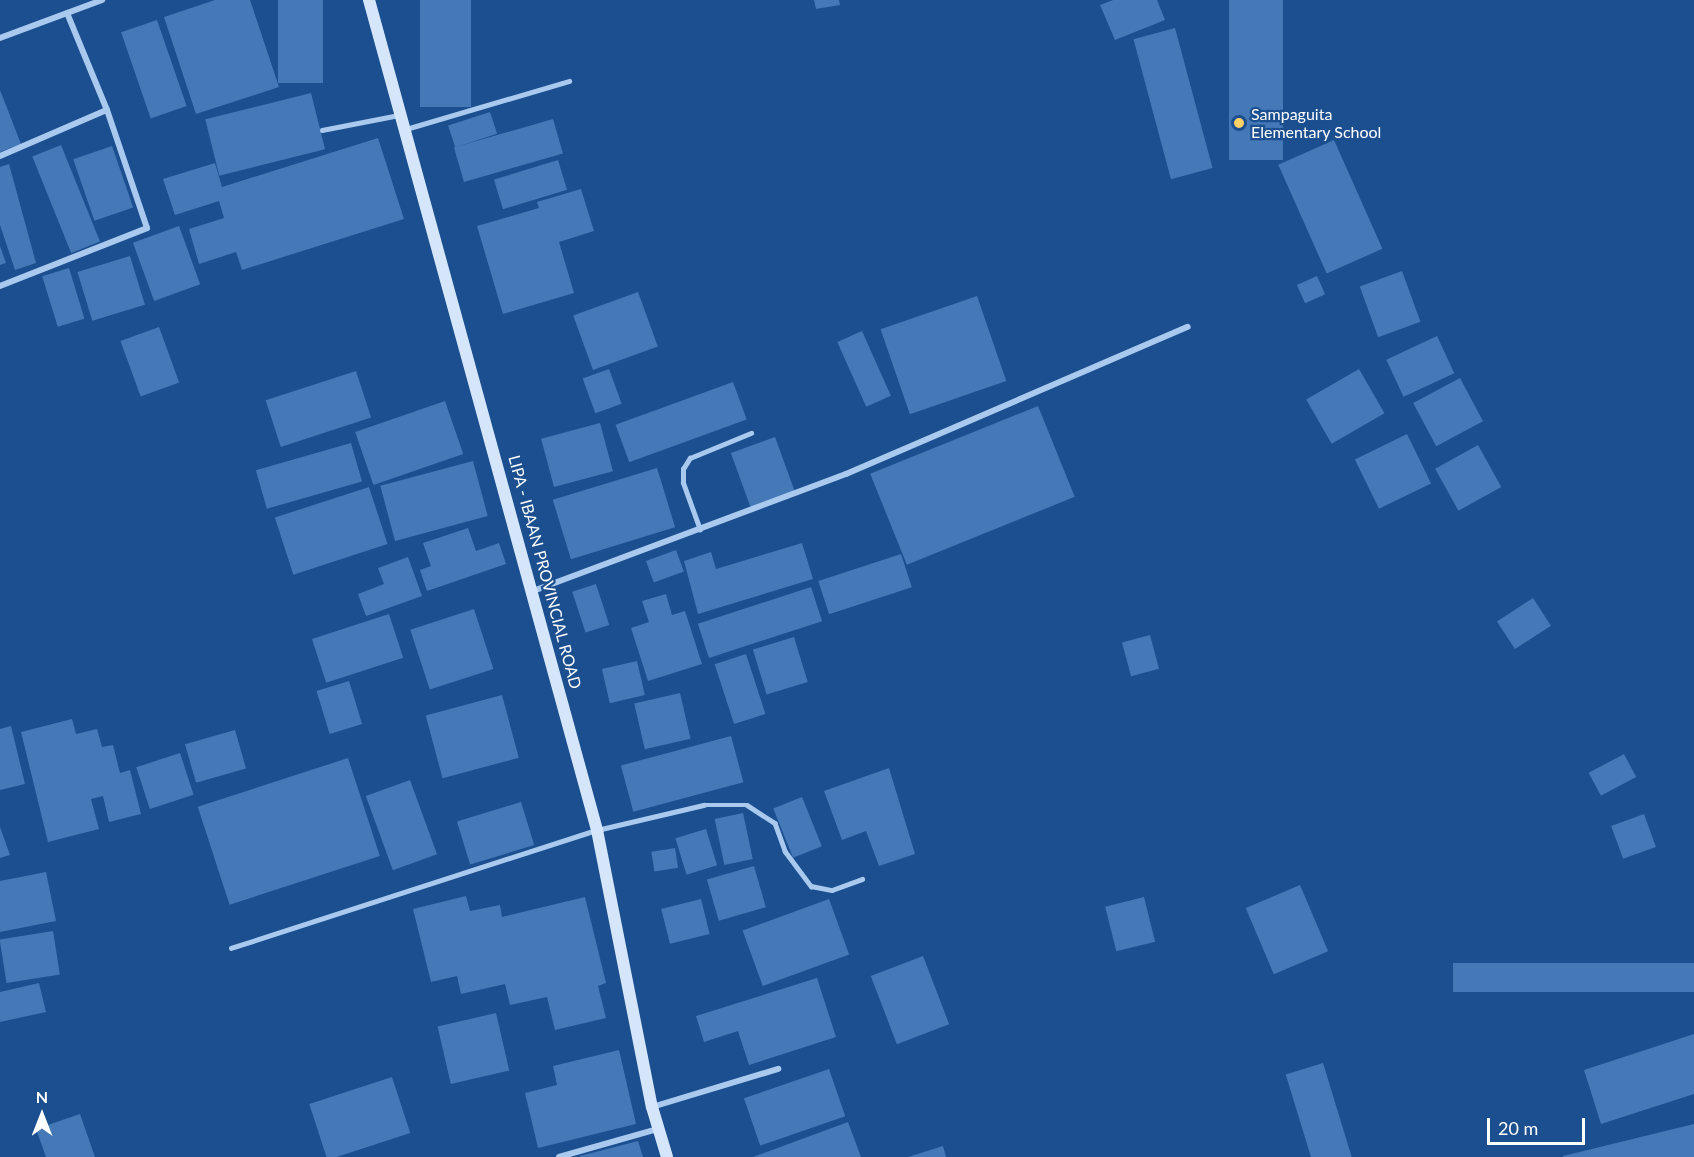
<!DOCTYPE html>
<html>
<head>
<meta charset="utf-8">
<style>
	body { margin:0 }
	#map { position:relative; width:1694px; height:1157px; overflow:hidden; background:#1b4f8f; font-family:Lato,sans-serif }
	div>[style] { position:absolute }
	[style*='--x'] { left:calc(var(--x)*1px); top:calc(var(--y)*1px); width:calc(var(--w)*1px); rotate:calc(var(--a)*1deg) }
	.building>* { inset:0; background:#4478b7; transform-origin:0 0 }
	.lane>* { height:4.5px; margin:-2.25px; padding:0 2.25px; transform-origin:2.25px; border-radius:2.25px; background:#a9c9ee }
	.street>* { height:6px; margin:-3px; padding:0 3px; transform-origin:3px; border-radius:3px; background:#a9c9ee }
	.secondary>* { height:12px; margin:-6px; padding:0 6px; transform-origin:6px; border-radius:6px; background:#d6e6fa }
	.dots>* { width:16px; height:16px; translate:-50% -50%; box-sizing:border-box; border:3px solid #1b4f8f; border-radius:50% }
	span { translate:-50% -50%; white-space:nowrap; text-align:center; line-height:1.15; -webkit-text-stroke:4.5px #1b4f8f; paint-order:stroke }
	.poi-label { font-size:16px; color:#fff }
	.left { translate:0 -50%; text-align:left }
	.street-label { font-size:16px; color:#fff }
	.north { position:absolute; left:12px; top:1085px; width:60px; height:60px; -webkit-text-stroke:4px #1b4f8f; paint-order:stroke; rotate:0deg; font-size:16px; font-weight:700; line-height:24px; text-align:center; color:#fff }
	.north::after { content:''; display:block; margin:auto; width:21px; height:27px; background:#fff; clip-path:polygon(50% 0,100% 100%,50% 72%,0 100%) }
	.scale { position:absolute; left:1487px; top:1118px; width:98px; height:27px; box-sizing:border-box; border:3px solid #fff; border-top:0; padding-left:8px; font-size:18px; line-height:21px; white-space:nowrap; color:#fff; -webkit-text-stroke:4px #1b4f8f; paint-order:stroke }
</style>
</head>
<body>
<div id="map">
	<div class="building">
		<i style="clip-path:polygon(215px 0,250px 0,279px 87px,196px 114px,164px 17px)"></i>
		<i style="left:278px;top:0;width:45px;height:83px"></i>
		<i style="left:420px;top:0;width:51px;height:107px"></i>
		<i style="clip-path:polygon(814px 0,839px 0,840px 5px,816px 9px)"></i>
		<i style="clip-path:polygon(1113px 0,1157px 0,1165px 20px,1115px 40px,1100px 5px)"></i>
		<i style="left:1229px;top:0;width:54px;height:160px"></i>
		<i style="left:157px;top:20px;width:91px;height:38px;rotate:71deg"></i>
		<i style="left:1175px;top:28px;width:145px;height:43px;rotate:75deg"></i>
		<i style="clip-path:polygon(0 90px,21px 144px,0 152px)"></i>
		<i style="left:311px;top:93px;width:58px;height:109px;rotate:76deg"></i>
		<i style="left:490px;top:112px;width:23px;height:44px;rotate:72deg"></i>
		<i style="left:553px;top:119px;width:36px;height:103px;rotate:74deg"></i>
		<i style="clip-path:polygon(378px 138px,404px 219px,242px 270px,236px 252px,199px 264px,189px 229px,224px 218px,219px 201px,175px 215px,163px 179px,215px 163px,222px 187px)"></i>
		<i style="left:1334px;top:140px;width:119px;height:61px;rotate:66deg"></i>
		<i style="left:61px;top:145px;width:104px;height:31px;rotate:68deg"></i>
		<i style="left:112px;top:146px;width:65px;height:41px;rotate:71deg"></i>
		<i style="left:558px;top:160px;width:31px;height:67px;rotate:73deg"></i>
		<i style="clip-path:polygon(9px 164px,36px 263px,15px 270px,0 225px,0 167px)"></i>
		<i style="clip-path:polygon(581px 189px,594px 231px,559px 242px,574px 293px,503px 314px,477px 226px,539px 208px,537px 202px)"></i>
		<i style="left:179px;top:226px;width:62px;height:49px;rotate:70deg"></i>
		<i style="clip-path:polygon(0 246px,6px 263px,0 265px)"></i>
		<i style="left:130px;top:256px;width:51px;height:55px;rotate:73deg"></i>
		<i style="left:69px;top:268px;width:53px;height:28px;rotate:73deg"></i>
		<i style="left:1402px;top:271px;width:54px;height:45px;rotate:70deg"></i>
		<i style="left:1317px;top:276px;width:20px;height:22px;rotate:66deg"></i>
		<i style="left:638px;top:292px;width:58px;height:69px;rotate:70deg"></i>
		<i style="left:977px;top:296px;width:90px;height:102px;rotate:71deg"></i>
		<i style="left:159px;top:327px;width:59px;height:41px;rotate:70deg"></i>
		<i style="left:862px;top:331px;width:71px;height:27px;rotate:66deg"></i>
		<i style="left:1437px;top:336px;width:41px;height:56px;rotate:65deg"></i>
		<i style="left:609px;top:369px;width:37px;height:28px;rotate:70deg"></i>
		<i style="left:1359px;top:369px;width:51px;height:61px;rotate:60deg"></i>
		<i style="left:356px;top:371px;width:49px;height:95px;rotate:72deg"></i>
		<i style="left:1460px;top:378px;width:49px;height:53px;rotate:62deg"></i>
		<i style="left:733px;top:382px;width:40px;height:125px;rotate:70deg"></i>
		<i style="left:445px;top:401px;width:56px;height:95px;rotate:71deg"></i>
		<i style="left:1038px;top:406px;width:98px;height:181px;rotate:68deg"></i>
		<i style="left:600px;top:423px;width:50px;height:61px;rotate:75deg"></i>
		<i style="left:1407px;top:434px;width:55px;height:58px;rotate:64deg"></i>
		<i style="left:775px;top:437px;width:58px;height:47px;rotate:70deg"></i>
		<i style="left:351px;top:443px;width:40px;height:99px;rotate:74deg"></i>
		<i style="left:1478px;top:445px;width:48px;height:49px;rotate:61deg"></i>
		<i style="left:473px;top:461px;width:57px;height:96px;rotate:75deg"></i>
		<i style="left:657px;top:468px;width:62px;height:109px;rotate:73deg"></i>
		<i style="left:369px;top:487px;width:60px;height:99px;rotate:72deg"></i>
		<i style="clip-path:polygon(468px 528px,476px 551px,499px 543px,506px 564px,427px 591px,420px 570px,431px 566px,423px 543px)"></i>
		<i style="clip-path:polygon(802px 543px,813px 579px,698px 614px,684px 561px,711px 552px,716px 569px)"></i>
		<i style="left:676px;top:550px;width:23px;height:32px;rotate:70deg"></i>
		<i style="left:901px;top:554px;width:35px;height:87px;rotate:72deg"></i>
		<i style="clip-path:polygon(408px 557px,422px 596px,366px 616px,358px 594px,384px 584px,378px 568px)"></i>
		<i style="left:596px;top:584px;width:43px;height:25px;rotate:72deg"></i>
		<i style="left:811px;top:587px;width:36px;height:119px;rotate:72deg"></i>
		<i style="clip-path:polygon(666px 594px,672px 615px,685px 611px,702px 664px,648px 681px,631px 628px,649px 622px,642px 601px)"></i>
		<i style="left:1533px;top:598px;width:33px;height:43px;rotate:57deg"></i>
		<i style="left:474px;top:609px;width:63px;height:67px;rotate:72deg"></i>
		<i style="left:389px;top:614px;width:46px;height:81px;rotate:72deg"></i>
		<i style="left:1150px;top:635px;width:35px;height:29px;rotate:75deg"></i>
		<i style="left:794px;top:637px;width:47px;height:43px;rotate:73deg"></i>
		<i style="left:746px;top:654px;width:63px;height:33px;rotate:72deg"></i>
		<i style="left:637px;top:661px;width:35px;height:36px;rotate:77deg"></i>
		<i style="left:349px;top:681px;width:45px;height:34px;rotate:73deg"></i>
		<i style="left:680px;top:693px;width:47px;height:47px;rotate:77deg"></i>
		<i style="left:502px;top:695px;width:65px;height:79px;rotate:75deg"></i>
		<i style="clip-path:polygon(72px 719px,76px 734px,97px 729px,102px 747px,113px 745px,120px 773px,130px 770px,141px 814px,109px 822px,103px 796px,91px 799px,99px 829px,48px 842px,21px 732px)"></i>
		<i style="clip-path:polygon(11px 726px,25px 784px,0 790px,0 729px)"></i>
		<i style="left:235px;top:730px;width:40px;height:52px;rotate:74deg"></i>
		<i style="left:731px;top:736px;width:48px;height:114px;rotate:75deg"></i>
		<i style="left:180px;top:753px;width:44px;height:46px;rotate:72deg"></i>
		<i style="left:1624px;top:754px;width:26px;height:40px;rotate:62deg"></i>
		<i style="left:348px;top:758px;width:103px;height:158px;rotate:72deg"></i>
		<i style="clip-path:polygon(889px 768px,915px 854px,879px 866px,866px 831px,842px 840px,824px 791px)"></i>
		<i style="left:410px;top:780px;width:79px;height:47px;rotate:70deg"></i>
		<i style="left:802px;top:797px;width:53px;height:31px;rotate:68deg"></i>
		<i style="left:521px;top:802px;width:45px;height:67px;rotate:73deg"></i>
		<i style="left:743px;top:813px;width:47px;height:29px;rotate:78deg"></i>
		<i style="left:1644px;top:814px;width:35px;height:35px;rotate:70deg"></i>
		<i style="clip-path:polygon(0 827px,10px 855px,0 858px)"></i>
		<i style="left:706px;top:829px;width:38px;height:32px;rotate:73deg"></i>
		<i style="left:675px;top:848px;width:20px;height:24px;rotate:81deg"></i>
		<i style="left:754px;top:866px;width:43px;height:49px;rotate:74deg"></i>
		<i style="clip-path:polygon(46px 872px,56px 921px,0 932px,0 881px)"></i>
		<i style="left:1300px;top:885px;width:72px;height:59px;rotate:67deg"></i>
		<i style="clip-path:polygon(466px 896px,470px 911px,500px 905px,502px 917px,585px 897px,606px 983px,598px 986px,606px 1018px,555px 1030px,547px 997px,510px 1005px,505px 984px,461px 994px,457px 976px,431px 982px,413px 909px)"></i>
		<i style="left:1144px;top:897px;width:46px;height:40px;rotate:76deg"></i>
		<i style="left:701px;top:899px;width:36px;height:41px;rotate:76deg"></i>
		<i style="left:829px;top:899px;width:59px;height:92px;rotate:70deg"></i>
		<i style="left:53px;top:931px;width:44px;height:54px;rotate:81deg"></i>
		<i style="left:923px;top:956px;width:73px;height:56px;rotate:69deg"></i>
		<i style="left:1694px;top:963px;width:29px;height:241px;rotate:90deg"></i>
		<i style="clip-path:polygon(817px 978px,836px 1037px,749px 1065px,738px 1031px,704px 1042px,696px 1016px)"></i>
		<i style="clip-path:polygon(39px 983px,46px 1012px,0 1022px,0 992px)"></i>
		<i style="left:496px;top:1013px;width:59px;height:60px;rotate:77deg"></i>
		<i style="clip-path:polygon(1694px 1034px,1694px 1094px,1601px 1124px,1584px 1070px)"></i>
		<i style="clip-path:polygon(619px 1050px,636px 1124px,538px 1148px,525px 1093px,557px 1085px,553px 1066px)"></i>
		<i style="left:1323px;top:1063px;width:98px;height:39px;rotate:73deg"></i>
		<i style="left:829px;top:1069px;width:50px;height:90px;rotate:71deg"></i>
		<i style="left:392px;top:1077px;width:59px;height:87px;rotate:72deg"></i>
		<i style="clip-path:polygon(80px 1114px,95px 1157px,46px 1157px,36px 1129px)"></i>
		<i style="clip-path:polygon(848px 1122px,861px 1157px,753px 1157px)"></i>
		<i style="clip-path:polygon(1694px 1124px,1694px 1157px,1563px 1157px,1563px 1156px)"></i>
		<i style="clip-path:polygon(638px 1141px,643px 1157px,580px 1157px,580px 1156px)"></i>
		<i style="clip-path:polygon(943px 1146px,946px 1157px,908px 1157px)"></i>
	</div>
	<div class="lane">
		<i style="--x:406;--y:129;--w:170;--a:-16.4"></i>
		<i style="--x:322;--y:130;--w:78;--a:-11"></i>
		<i style="--x:700;--y:530;--w:50;--a:-109.9"></i>
		<i style="--x:683;--y:483;--w:14;--a:-90"></i>
		<i style="--x:683;--y:469;--w:13;--a:-58"></i>
		<i style="--x:690;--y:458;--w:66;--a:-22.3"></i>
		<i style="--x:231;--y:948;--w:385;--a:-17.9"></i>
		<i style="--x:597;--y:830;--w:110;--a:-13.2"></i>
		<i style="--x:704;--y:805;--w:43;--a:0"></i>
		<i style="--x:747;--y:805;--w:33;--a:33"></i>
		<i style="--x:775;--y:823;--w:30;--a:70"></i>
		<i style="--x:785;--y:851;--w:44;--a:53.4"></i>
		<i style="--x:811;--y:886;--w:21;--a:11"></i>
		<i style="--x:832;--y:890;--w:32;--a:-20"></i>
	</div>
	<div class="street">
		<i style="--x:0;--y:38;--w:109;--a:-20.4"></i>
		<i style="--x:0;--y:156;--w:116;--a:-23.3"></i>
		<i style="--x:0;--y:286;--w:158;--a:-21.5"></i>
		<i style="--x:147;--y:228;--w:125;--a:-108.7"></i>
		<i style="--x:107;--y:110;--w:105;--a:-112.4"></i>
		<i style="--x:533;--y:591;--w:334;--a:-20.5"></i>
		<i style="--x:846;--y:474;--w:372;--a:-23.3"></i>
		<i style="--x:652;--y:1107;--w:132;--a:-16.8"></i>
		<i style="--x:559;--y:1157;--w:102;--a:-15.9"></i>
	</div>
	<div class="secondary">
		<i style="--x:369;--y:0;--w:861;--a:74.64"></i>
		<i style="--x:597;--y:830;--w:282;--a:78.8"></i>
		<i style="--x:652;--y:1107;--w:52;--a:73.3"></i>
	</div>
	<div class="dots">
		<i style="left:1239px;top:123px;background:#ffd166"></i>
	</div>
	<div class="poi-label">
		<span class="left" style="left:1251px;top:123px">Sampaguita<br>Elementary School</span>
	</div>
	<div class="street-label">
		<span style="left:545px;top:572px;rotate:75deg">LIPA - IBAAN PROVINCIAL ROAD</span>
	</div>
	<div class="north">N</div>
	<div class="scale">20 m</div>
</div>
</body>
</html>
